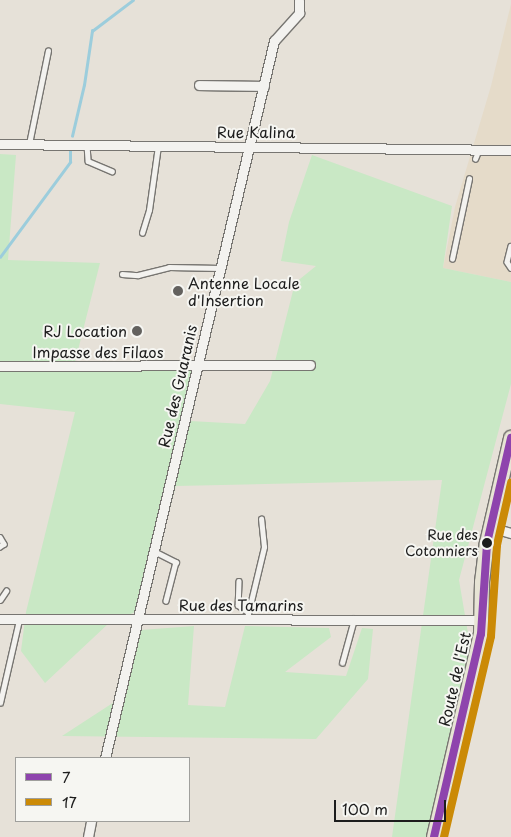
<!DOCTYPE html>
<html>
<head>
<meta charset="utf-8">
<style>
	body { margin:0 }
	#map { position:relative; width:511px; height:837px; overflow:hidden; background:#e6e1d8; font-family:"Playpen Sans",sans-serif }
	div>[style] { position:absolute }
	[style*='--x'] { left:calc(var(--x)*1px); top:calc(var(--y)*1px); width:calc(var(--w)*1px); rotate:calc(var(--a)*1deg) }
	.built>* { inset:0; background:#e5dbc9 }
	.green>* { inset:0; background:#c9e8c5 }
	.stream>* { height:2.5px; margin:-1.25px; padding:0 1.25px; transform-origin:1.25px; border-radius:1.25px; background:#9ccddc }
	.roads { filter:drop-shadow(1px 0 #777571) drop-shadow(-1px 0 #777571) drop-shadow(0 1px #777571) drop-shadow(0 -1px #777571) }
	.lane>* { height:4.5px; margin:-2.25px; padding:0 2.25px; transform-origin:2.25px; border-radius:2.25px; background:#f3f2ef }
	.street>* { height:9px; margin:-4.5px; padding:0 4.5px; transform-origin:4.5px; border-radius:4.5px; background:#f3f2ef }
	.primary>* { height:14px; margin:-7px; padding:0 7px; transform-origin:7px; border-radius:7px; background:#e7e4d5 }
	.bus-1>* { height:8px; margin:-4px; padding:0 4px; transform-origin:4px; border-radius:4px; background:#8e44ad }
	.bus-2>* { height:8px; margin:-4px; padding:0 4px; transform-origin:4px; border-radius:4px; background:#cb8a06 }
	.dots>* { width:14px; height:14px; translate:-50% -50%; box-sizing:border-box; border:2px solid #f6f6f2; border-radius:50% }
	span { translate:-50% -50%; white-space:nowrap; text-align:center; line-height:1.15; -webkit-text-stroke:4px #f6f6f2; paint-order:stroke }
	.bus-label { font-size:14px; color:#1c1c1c }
	.right { translate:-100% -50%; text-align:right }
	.street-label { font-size:15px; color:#1c1c1c }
	.poi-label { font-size:15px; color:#1c1c1c }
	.left { translate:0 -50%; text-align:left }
	.legend { position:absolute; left:15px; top:757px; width:175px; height:65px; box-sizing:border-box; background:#f6f6f2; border:1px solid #9f9f9c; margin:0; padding:6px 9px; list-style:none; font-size:15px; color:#1c1c1c }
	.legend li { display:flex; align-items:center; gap:10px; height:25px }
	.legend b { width:25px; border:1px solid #9f9f9c }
	.scale { position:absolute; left:334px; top:800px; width:112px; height:22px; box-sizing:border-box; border:2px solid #1c1c1c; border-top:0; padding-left:6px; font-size:15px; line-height:18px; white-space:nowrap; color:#1c1c1c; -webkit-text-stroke:4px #f6f6f2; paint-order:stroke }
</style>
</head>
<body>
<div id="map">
	<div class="built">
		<i style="clip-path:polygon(511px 4px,511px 282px,443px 268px,455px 207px,491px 86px)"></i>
	</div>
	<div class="green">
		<i style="clip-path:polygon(0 154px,16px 155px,8px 260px,100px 263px,75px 362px,203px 361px,190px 421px,245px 424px,270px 381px,295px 283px,316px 266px,281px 261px,289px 222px,312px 155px,452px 206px,443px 268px,511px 282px,511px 384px,459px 580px,470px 645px,426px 837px,392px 837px,442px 480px,176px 486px,142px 609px,108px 624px,45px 683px,21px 651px,26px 612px,75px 412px,0 404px)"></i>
		<i style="clip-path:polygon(194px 626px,188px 705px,225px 707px,245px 626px,329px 628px,331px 637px,285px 672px,346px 676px,362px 628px,373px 629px,368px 679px,316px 739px,62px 736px,125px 695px,141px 630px)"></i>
	</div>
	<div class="stream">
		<i style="--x:72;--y:136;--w:52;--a:-76.8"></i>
		<i style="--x:84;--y:85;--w:55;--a:-81.6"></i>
		<i style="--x:92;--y:31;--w:51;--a:-37.1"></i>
		<i style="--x:0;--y:257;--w:118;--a:-53.6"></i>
		<i style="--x:70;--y:162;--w:12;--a:-90"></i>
	</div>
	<div class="roads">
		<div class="lane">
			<i style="--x:29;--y:144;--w:95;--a:-78.5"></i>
			<i style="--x:87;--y:145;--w:16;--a:86"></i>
			<i style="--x:88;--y:161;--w:26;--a:23"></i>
			<i style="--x:475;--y:159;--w:11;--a:-68"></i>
			<i style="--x:142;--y:233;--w:24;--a:-73"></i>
			<i style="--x:149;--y:210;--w:65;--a:-82"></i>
			<i style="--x:511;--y:246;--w:16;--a:104"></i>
			<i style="--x:507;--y:262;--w:7;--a:56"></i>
			<i style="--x:452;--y:259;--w:82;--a:-78"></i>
			<i style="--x:122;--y:274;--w:16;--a:4"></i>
			<i style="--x:138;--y:275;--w:32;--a:-14"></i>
			<i style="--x:169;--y:267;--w:51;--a:1.1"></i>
			<i style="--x:0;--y:537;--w:8;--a:60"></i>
			<i style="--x:4;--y:544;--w:5;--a:143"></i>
			<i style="--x:154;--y:551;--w:25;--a:27"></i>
			<i style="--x:176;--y:562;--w:40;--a:104.4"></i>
			<i style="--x:239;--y:581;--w:24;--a:92"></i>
			<i style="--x:238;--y:605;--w:12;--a:35"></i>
			<i style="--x:0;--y:600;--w:11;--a:-56"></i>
			<i style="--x:247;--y:618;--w:73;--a:-76.5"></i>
			<i style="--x:264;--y:547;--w:28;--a:-96"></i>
			<i style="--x:342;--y:663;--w:46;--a:-74.7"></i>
			<i style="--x:0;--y:703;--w:85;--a:-77.1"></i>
		</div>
		<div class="street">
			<i style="--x:199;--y:85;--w:65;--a:0.9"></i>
			<i style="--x:0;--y:144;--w:511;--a:0.67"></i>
			<i style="--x:0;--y:366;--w:310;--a:-0.2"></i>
			<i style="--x:490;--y:527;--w:22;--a:16"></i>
			<i style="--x:0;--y:619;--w:483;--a:0.1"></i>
			<i style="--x:105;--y:758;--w:737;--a:-76.74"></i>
			<i style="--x:274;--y:41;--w:38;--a:-48"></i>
			<i style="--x:299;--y:13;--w:13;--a:-90"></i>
			<i style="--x:88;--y:837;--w:16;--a:-79"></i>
		</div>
		<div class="primary">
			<i style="--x:434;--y:837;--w:208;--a:-77"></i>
			<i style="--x:481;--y:634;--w:52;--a:-88.9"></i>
			<i style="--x:482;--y:582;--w:39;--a:-83"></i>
			<i style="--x:487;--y:543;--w:108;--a:-77.1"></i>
		</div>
	</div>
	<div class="bus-1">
		<i style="--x:434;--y:837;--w:208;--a:-77"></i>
		<i style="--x:481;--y:634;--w:91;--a:-86.2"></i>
		<i style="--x:487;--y:543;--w:108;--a:-77.1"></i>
	</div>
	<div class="bus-2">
		<i style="--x:444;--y:837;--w:206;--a:-76.8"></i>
		<i style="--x:491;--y:636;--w:91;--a:-86.2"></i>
		<i style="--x:497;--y:545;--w:64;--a:-77.3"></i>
	</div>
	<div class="dots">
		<i style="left:178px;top:291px;background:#63615e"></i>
		<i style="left:137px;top:331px;background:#63615e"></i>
		<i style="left:487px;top:543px;background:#1c1c1c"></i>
	</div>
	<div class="bus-label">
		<span class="right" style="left:478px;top:543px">Rue des<br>Cotonniers</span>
	</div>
	<div class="street-label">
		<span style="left:256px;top:132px">Rue Kalina</span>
		<span style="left:98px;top:352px">Impasse des Filaos</span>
		<span style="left:177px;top:386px;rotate:-77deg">Rue des Guaranis</span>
		<span style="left:241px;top:605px">Rue des Tamarins</span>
		<span style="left:454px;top:679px;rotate:-77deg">Route de l'Est</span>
	</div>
	<div class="poi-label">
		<span class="left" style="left:188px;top:291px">Antenne Locale<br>d'Insertion</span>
		<span class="right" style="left:127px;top:331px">RJ Location</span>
	</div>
	<ul class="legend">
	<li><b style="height:6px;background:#8e44ad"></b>7</li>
	<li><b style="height:6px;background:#cb8a06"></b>17</li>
	</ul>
	<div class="scale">100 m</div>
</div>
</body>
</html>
